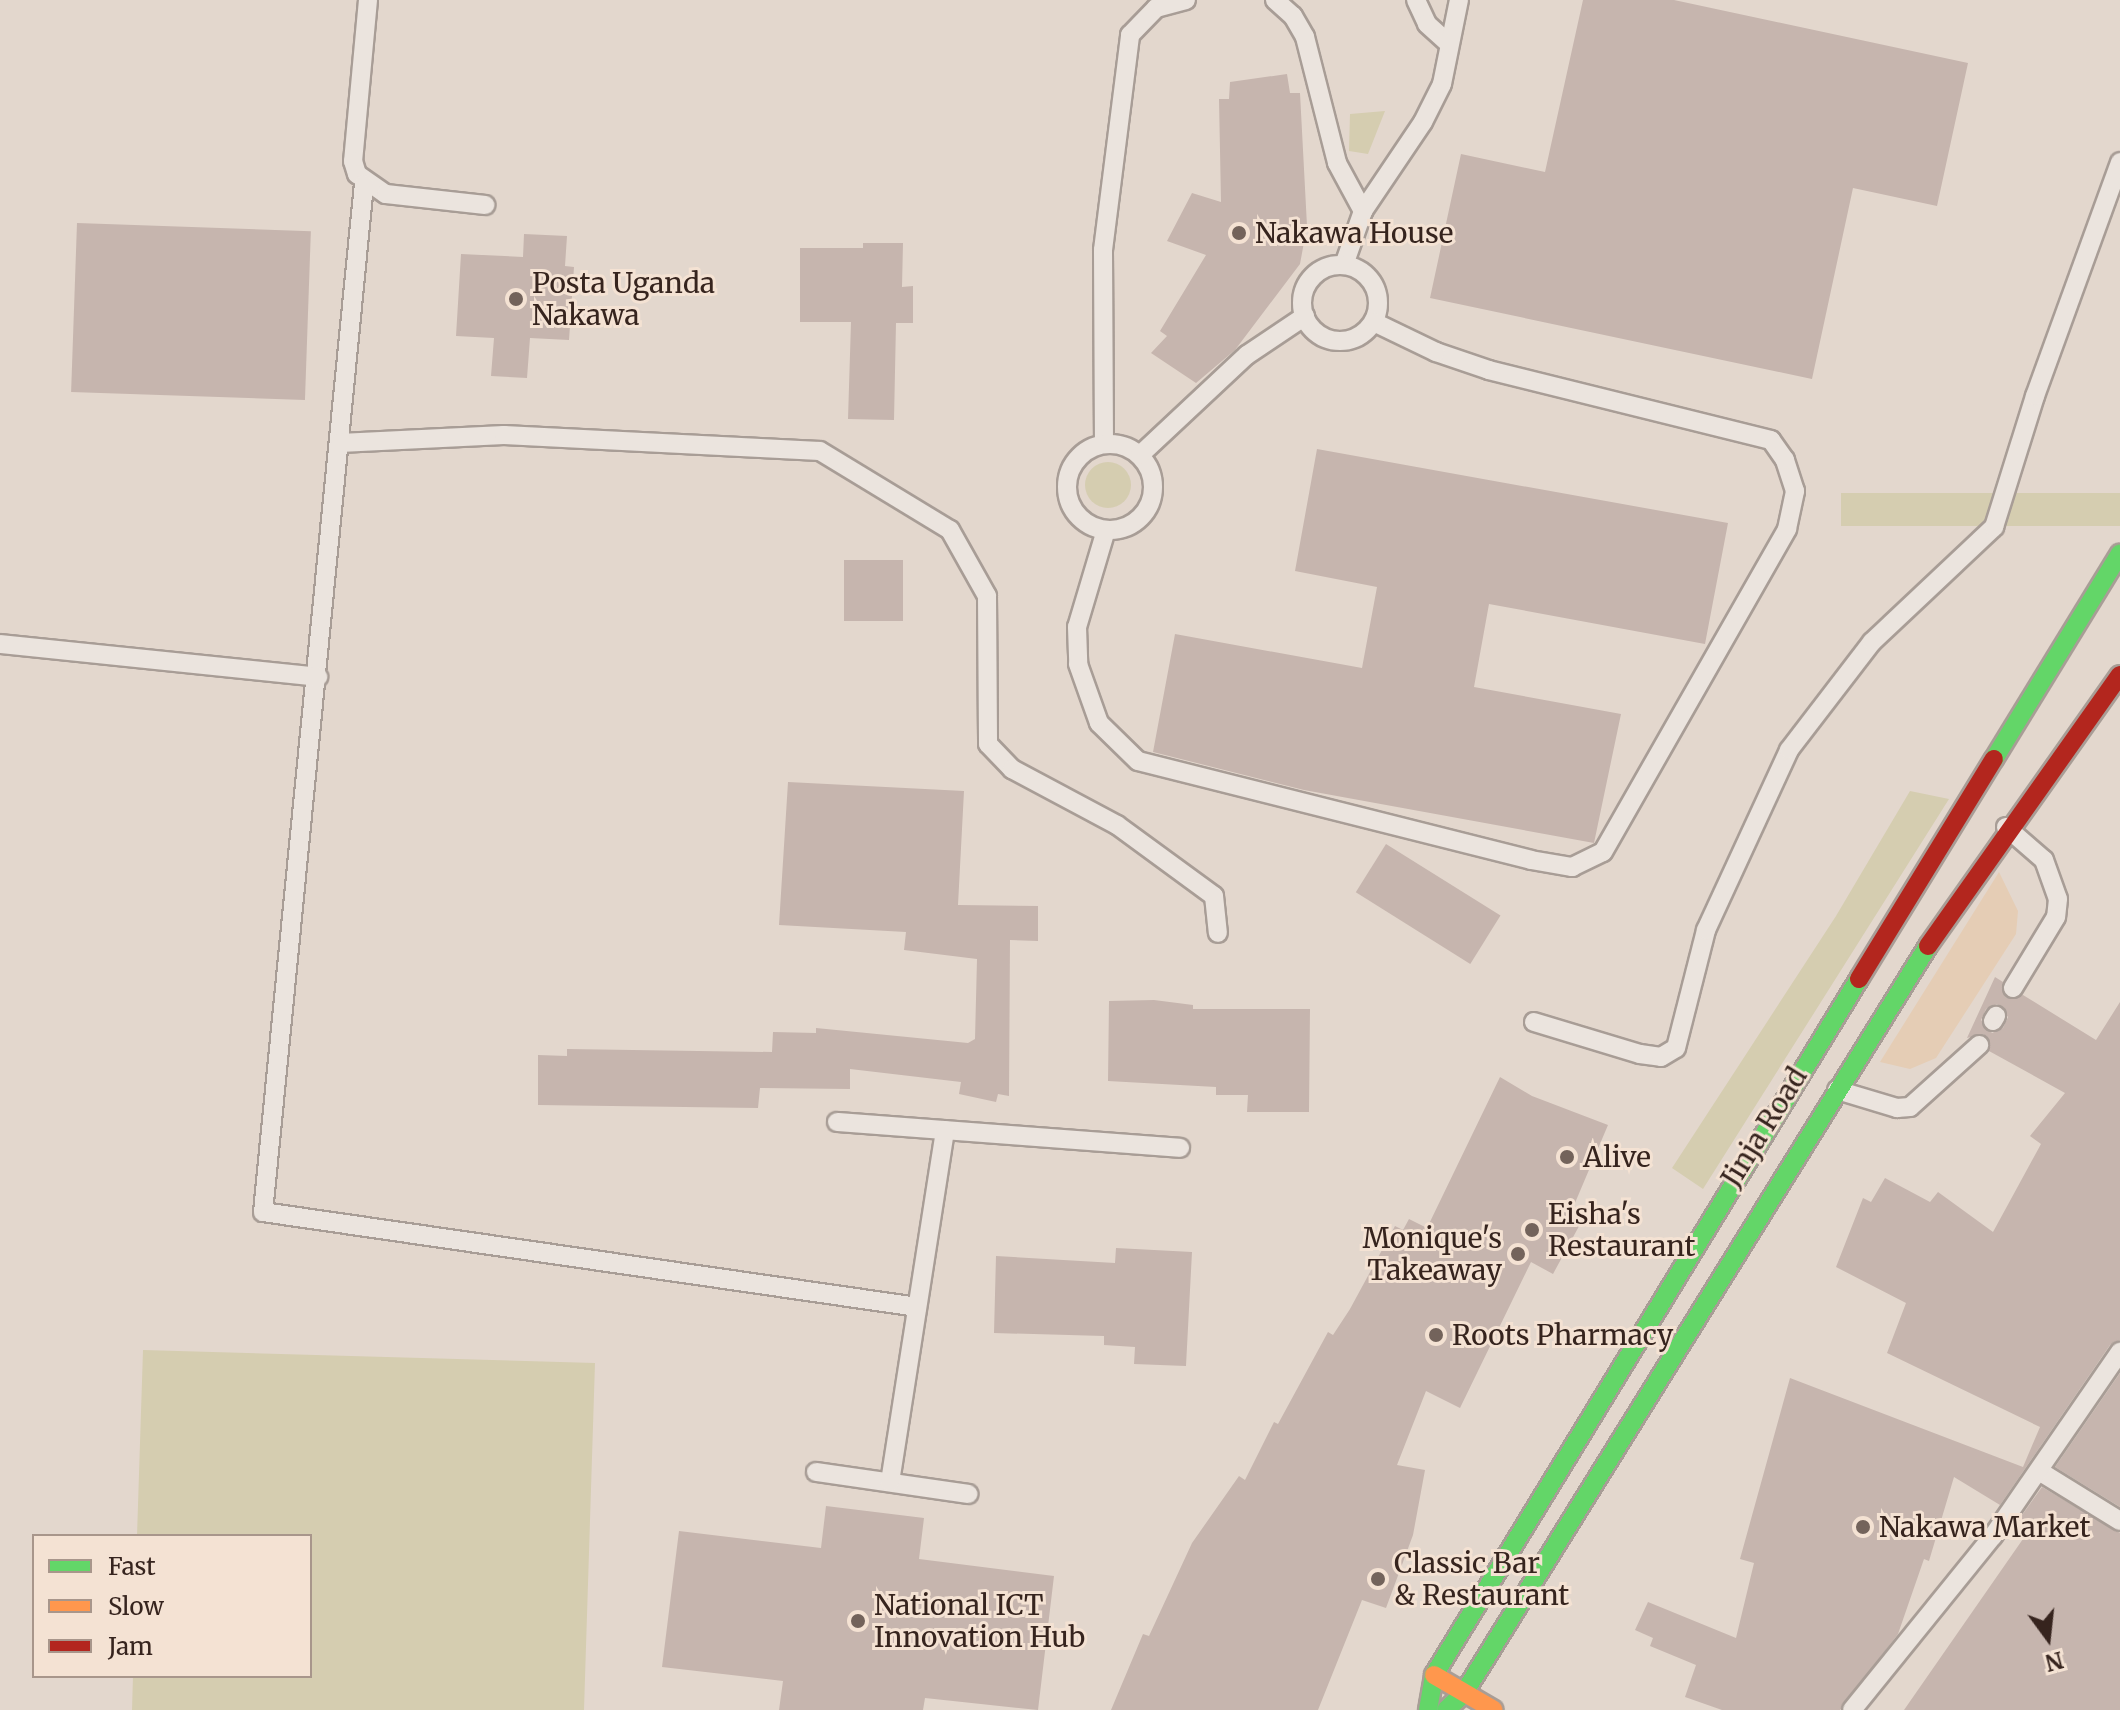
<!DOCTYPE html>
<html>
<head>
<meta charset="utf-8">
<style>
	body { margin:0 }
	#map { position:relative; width:2120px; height:1710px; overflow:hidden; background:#e3d7cd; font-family:Merriweather,serif }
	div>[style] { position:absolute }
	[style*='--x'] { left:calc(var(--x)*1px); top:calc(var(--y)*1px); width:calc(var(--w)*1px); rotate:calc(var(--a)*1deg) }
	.green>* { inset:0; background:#d5cdb0; transform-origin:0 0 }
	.round { border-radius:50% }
	.sand>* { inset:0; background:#e5cdb5 }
	.building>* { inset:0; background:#c6b5ae; transform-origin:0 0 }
	.roads { filter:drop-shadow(2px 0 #a89d96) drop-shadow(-2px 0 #a89d96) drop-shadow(0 2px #a89d96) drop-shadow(0 -2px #a89d96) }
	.lane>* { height:18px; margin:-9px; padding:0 9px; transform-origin:9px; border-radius:9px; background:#ebe4de }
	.lane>.ring { margin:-9px; padding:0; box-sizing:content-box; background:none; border:18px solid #ebe4de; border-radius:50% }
	.fast>* { height:18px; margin:-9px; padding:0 9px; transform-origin:9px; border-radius:9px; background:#63d668 }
	.slow>* { height:18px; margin:-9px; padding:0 9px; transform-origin:9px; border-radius:9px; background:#ff974d }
	.jam>* { height:18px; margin:-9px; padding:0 9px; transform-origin:9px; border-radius:9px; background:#b3261e }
	.dots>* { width:22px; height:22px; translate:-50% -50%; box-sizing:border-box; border:4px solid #f4e2d3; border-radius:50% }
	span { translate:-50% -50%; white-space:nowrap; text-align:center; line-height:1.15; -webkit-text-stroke:6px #f4e2d3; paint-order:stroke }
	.poi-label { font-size:28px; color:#36241e }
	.left { translate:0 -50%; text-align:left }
	.right { translate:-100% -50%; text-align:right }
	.street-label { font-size:28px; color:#36241e }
	.legend { position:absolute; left:32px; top:1534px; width:280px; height:144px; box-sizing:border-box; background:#f4e2d3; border:2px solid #a8968b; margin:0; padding:10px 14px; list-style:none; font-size:24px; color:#36241e }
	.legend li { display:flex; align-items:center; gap:16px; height:40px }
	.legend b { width:40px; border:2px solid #a8968b }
	.north { position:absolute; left:2008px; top:1598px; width:80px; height:80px; -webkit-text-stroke:6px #f4e2d3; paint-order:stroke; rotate:165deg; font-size:22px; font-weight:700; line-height:32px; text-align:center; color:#36241e }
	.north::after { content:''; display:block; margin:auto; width:28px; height:36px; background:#36241e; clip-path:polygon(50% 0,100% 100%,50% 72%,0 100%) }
</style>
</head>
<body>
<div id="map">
	<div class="green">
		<i style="clip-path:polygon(1385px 111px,1368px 154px,1349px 151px,1350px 114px)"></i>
		<i class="round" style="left:1085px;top:462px;width:46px;height:46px"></i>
		<i style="left:2120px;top:493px;width:33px;height:279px;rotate:90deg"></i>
		<i style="clip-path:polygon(1910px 791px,1949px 799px,1703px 1189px,1672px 1168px,1836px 916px)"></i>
		<i style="clip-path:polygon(143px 1350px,595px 1363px,584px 1710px,132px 1710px,133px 1676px,310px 1676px,310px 1536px,137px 1536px)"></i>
	</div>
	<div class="sand">
		<i style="clip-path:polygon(1999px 872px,2018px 911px,2016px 934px,1936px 1058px,1910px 1069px,1880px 1062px)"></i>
	</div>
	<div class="building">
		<i style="clip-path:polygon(1583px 0,1674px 0,1968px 63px,1937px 206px,1853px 188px,1812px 379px,1430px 298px,1461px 154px,1545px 172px)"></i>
		<i style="clip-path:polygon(1287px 74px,1290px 93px,1300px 93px,1307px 226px,1300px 264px,1235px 350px,1196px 383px,1151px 353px,1167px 336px,1160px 331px,1206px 255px,1167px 241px,1192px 193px,1221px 202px,1219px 99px,1229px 99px,1230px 82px)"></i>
		<i style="left:77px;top:223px;width:234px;height:169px;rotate:2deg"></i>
		<i style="clip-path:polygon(524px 234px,567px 236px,565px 266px,574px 267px,569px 340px,530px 338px,527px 378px,491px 376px,494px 338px,456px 336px,461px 254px,523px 257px)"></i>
		<i style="clip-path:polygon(863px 243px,903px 243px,902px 287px,913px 286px,913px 323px,896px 323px,894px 420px,848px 419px,851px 322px,800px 322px,800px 248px,863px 248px)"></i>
		<i style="clip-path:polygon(1317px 449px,1728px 523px,1705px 644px,1489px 604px,1474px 687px,1621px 714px,1594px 843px,1304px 790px,1153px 752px,1175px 634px,1362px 668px,1377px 587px,1295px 571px)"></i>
		<i style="left:844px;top:560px;width:59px;height:61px"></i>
		<i style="clip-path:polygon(788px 782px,964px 791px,958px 905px,1038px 906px,1038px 941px,1010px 940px,1009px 1096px,998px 1094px,996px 1102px,959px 1094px,961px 1082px,850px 1069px,850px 1089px,760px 1088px,758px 1108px,538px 1105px,538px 1055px,567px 1056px,567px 1049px,772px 1052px,773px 1032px,816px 1033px,816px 1028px,968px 1043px,975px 1039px,977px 959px,904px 950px,906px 932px,779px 925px)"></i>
		<i style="left:1386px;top:844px;width:135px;height:57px;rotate:32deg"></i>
		<i style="clip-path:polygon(evenodd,1995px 977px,2003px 982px,2006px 998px,2023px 995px,2096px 1040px,2120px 1002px,2120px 1340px,2110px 1345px,2000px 1505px,1954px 1477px,1929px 1561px,1924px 1559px,1898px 1634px,1840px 1710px,1722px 1710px,1685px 1697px,1696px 1665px,1650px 1646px,1653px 1638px,1635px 1630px,1648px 1602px,1736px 1638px,1754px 1563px,1740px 1559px,1790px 1378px,2023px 1467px,2040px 1427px,1887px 1353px,1906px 1303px,1836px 1267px,1863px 1198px,1871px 1202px,1885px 1178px,1930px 1202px,1938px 1192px,1993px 1232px,2041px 1144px,2030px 1136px,2065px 1093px,1989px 1051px,1990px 1042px,1983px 1034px,1967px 1038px,1995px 977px,1997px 1004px,2008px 1017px,2003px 1028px,1992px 1033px,1981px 1020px,1986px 1009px,1997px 1004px)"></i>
		<i style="clip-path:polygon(1154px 1000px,1193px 1005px,1193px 1009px,1310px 1009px,1309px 1112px,1247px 1112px,1248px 1095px,1216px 1095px,1216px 1087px,1108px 1081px,1109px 1001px)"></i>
		<i style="clip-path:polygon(1500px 1077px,1532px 1096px,1608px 1125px,1572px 1210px,1584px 1217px,1553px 1274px,1531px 1262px,1460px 1408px,1426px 1391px,1397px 1465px,1425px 1470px,1413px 1535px,1386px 1608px,1362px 1600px,1318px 1710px,1111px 1710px,1143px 1634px,1149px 1636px,1192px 1543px,1239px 1476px,1245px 1480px,1274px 1422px,1278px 1424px,1328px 1332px,1333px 1335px,1350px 1309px,1395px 1226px,1403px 1230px,1409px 1219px,1427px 1228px)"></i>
		<i style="clip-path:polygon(1116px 1248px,1192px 1252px,1186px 1366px,1134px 1364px,1135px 1347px,1104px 1345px,1104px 1336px,994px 1333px,996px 1256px,1115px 1263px)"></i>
		<i style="clip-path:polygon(2120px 1373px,2120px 1507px,2055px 1467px)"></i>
		<i style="clip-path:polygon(2042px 1487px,2120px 1533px,2120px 1710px,1904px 1710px,2032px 1526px,2020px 1518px)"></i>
		<i style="clip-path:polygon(826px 1506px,924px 1518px,919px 1559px,1054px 1576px,1038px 1710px,925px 1698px,923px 1710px,779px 1710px,783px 1681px,662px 1667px,679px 1531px,821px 1548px)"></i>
	</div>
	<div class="roads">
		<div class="lane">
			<i style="--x:368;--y:0;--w:162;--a:95.3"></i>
			<i style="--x:353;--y:161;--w:14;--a:73"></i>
			<i style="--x:357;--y:174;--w:35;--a:35"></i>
			<i style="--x:386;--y:194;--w:100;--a:6.3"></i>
			<i style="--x:1275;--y:0;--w:24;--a:42"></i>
			<i style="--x:1293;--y:16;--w:24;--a:60"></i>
			<i style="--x:1305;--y:37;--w:130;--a:75.7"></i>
			<i style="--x:1337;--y:163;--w:55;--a:61.6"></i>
			<i style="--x:1416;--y:0;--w:26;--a:65"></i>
			<i style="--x:1427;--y:24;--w:28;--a:42"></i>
			<i style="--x:364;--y:184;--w:1033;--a:95.61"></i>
			<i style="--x:263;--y:1212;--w:661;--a:8.26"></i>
			<i style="--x:1344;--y:265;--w:57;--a:-70.6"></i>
			<i style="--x:1363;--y:211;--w:107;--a:-56"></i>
			<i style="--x:1423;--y:122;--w:42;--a:-63.4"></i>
			<i style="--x:1442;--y:84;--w:86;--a:-78.6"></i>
			<i class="ring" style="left:1302px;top:265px;width:58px;height:58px"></i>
			<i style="--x:340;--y:443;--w:164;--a:-2.8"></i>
			<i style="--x:504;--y:435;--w:316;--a:2.9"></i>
			<i style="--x:820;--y:451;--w:152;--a:31.3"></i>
			<i style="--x:950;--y:530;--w:76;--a:60.7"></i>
			<i style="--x:987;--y:596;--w:148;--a:89.6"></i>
			<i style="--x:988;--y:744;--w:35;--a:46"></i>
			<i style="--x:1012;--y:769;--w:119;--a:28.1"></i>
			<i style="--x:1117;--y:825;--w:120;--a:36.2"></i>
			<i style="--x:1214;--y:896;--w:37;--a:84"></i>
			<i style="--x:1104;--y:443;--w:193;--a:-90.3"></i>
			<i style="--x:1103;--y:250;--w:217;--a:-82.8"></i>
			<i style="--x:1130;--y:35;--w:37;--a:-46"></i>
			<i style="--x:1156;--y:8;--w:31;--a:-15"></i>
			<i class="ring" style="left:1067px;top:444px;width:68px;height:68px"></i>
			<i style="--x:1140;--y:455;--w:146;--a:-43.1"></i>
			<i style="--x:1247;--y:355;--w:70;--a:-33.9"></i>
			<i style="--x:1106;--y:530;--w:101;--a:106.6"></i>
			<i style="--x:1077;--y:627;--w:37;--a:88"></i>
			<i style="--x:1078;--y:664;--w:63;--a:70.4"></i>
			<i style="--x:1099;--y:723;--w:54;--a:44.3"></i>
			<i style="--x:1138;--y:761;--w:405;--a:14.1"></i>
			<i style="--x:1531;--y:860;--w:42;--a:9.7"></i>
			<i style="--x:1572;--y:867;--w:34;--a:-26"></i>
			<i style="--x:1603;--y:852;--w:372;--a:-60.3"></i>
			<i style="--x:1787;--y:529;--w:39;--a:-78"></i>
			<i style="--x:1795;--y:491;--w:33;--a:-108"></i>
			<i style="--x:1785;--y:460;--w:24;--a:-125"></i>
			<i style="--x:1771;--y:440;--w:291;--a:-166.1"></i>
			<i style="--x:1489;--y:370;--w:56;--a:-161.2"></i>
			<i style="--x:1436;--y:352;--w:69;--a:-154.2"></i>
			<i style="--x:0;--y:644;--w:320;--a:5.9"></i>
			<i style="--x:2006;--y:827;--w:50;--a:41"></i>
			<i style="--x:2044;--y:860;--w:41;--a:70.3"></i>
			<i style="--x:2058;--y:899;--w:18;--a:96"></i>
			<i style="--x:2056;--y:917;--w:83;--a:121.2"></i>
			<i style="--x:1993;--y:1021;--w:6;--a:-59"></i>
			<i style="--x:1534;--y:1022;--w:111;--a:16.8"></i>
			<i style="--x:1640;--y:1054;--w:21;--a:8"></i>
			<i style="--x:1661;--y:1057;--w:17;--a:-31"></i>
			<i style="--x:1676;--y:1048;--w:122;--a:-75.7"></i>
			<i style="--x:1706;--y:930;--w:198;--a:-65.2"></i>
			<i style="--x:1789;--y:750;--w:136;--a:-52.5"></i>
			<i style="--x:1872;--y:642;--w:168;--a:-43.3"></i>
			<i style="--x:1994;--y:527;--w:137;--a:-72.6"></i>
			<i style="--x:2035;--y:396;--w:249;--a:-70"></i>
			<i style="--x:1837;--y:1090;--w:63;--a:16.7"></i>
			<i style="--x:1897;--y:1108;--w:13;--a:-4"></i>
			<i style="--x:1910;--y:1107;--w:93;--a:-41.9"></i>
			<i style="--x:837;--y:1122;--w:344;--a:4.3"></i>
			<i style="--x:2039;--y:1471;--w:95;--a:31.7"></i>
			<i style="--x:816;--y:1472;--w:154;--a:8.2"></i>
			<i style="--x:890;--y:1482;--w:356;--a:-81.1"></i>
			<i style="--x:1852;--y:1710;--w:224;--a:-51"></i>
			<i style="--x:1993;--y:1536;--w:224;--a:-55.4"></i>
		</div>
		<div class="fast">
			<i style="--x:1994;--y:759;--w:241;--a:-58.5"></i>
			<i style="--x:1428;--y:1710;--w:36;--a:-80"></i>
			<i style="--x:1434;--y:1675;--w:816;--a:-58.59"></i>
			<i style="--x:1446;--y:1710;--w:25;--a:-43"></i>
			<i style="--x:1464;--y:1693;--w:879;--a:-58.15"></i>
		</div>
		<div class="slow">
			<i style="--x:1434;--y:1675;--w:69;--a:30.3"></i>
		</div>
		<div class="jam">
			<i style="--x:1928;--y:946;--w:332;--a:-54.7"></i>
			<i style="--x:1859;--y:979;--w:258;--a:-58.5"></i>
		</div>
	</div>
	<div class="dots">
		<i style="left:1239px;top:233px;background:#73635b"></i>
		<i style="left:516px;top:299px;background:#73635b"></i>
		<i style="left:1567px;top:1157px;background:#73635b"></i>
		<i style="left:1532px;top:1230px;background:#73635b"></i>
		<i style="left:1518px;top:1254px;background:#73635b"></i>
		<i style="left:1436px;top:1335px;background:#73635b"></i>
		<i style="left:1863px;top:1527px;background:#73635b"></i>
		<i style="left:1378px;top:1579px;background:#73635b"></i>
		<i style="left:858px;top:1621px;background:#73635b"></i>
	</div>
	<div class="poi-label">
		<span class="left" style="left:1255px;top:233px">Nakawa House</span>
		<span class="left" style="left:532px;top:299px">Posta Uganda<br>Nakawa</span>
		<span class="left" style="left:1583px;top:1157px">Alive</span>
		<span class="left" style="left:1548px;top:1230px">Eisha's<br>Restaurant</span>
		<span class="right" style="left:1502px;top:1254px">Monique's<br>Takeaway</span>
		<span class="left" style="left:1452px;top:1335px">Roots Pharmacy</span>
		<span class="left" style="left:1879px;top:1527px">Nakawa Market</span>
		<span class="left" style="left:1394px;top:1579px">Classic Bar<br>&amp; Restaurant</span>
		<span class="left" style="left:874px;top:1621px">National ICT<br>Innovation Hub</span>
	</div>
	<div class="street-label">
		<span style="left:1764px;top:1127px;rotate:-58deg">Jinja Road</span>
	</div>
	<ul class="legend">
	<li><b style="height:10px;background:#63d668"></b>Fast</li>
	<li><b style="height:10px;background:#ff974d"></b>Slow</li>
	<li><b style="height:10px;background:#b3261e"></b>Jam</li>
	</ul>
	<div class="north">N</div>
</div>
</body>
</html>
